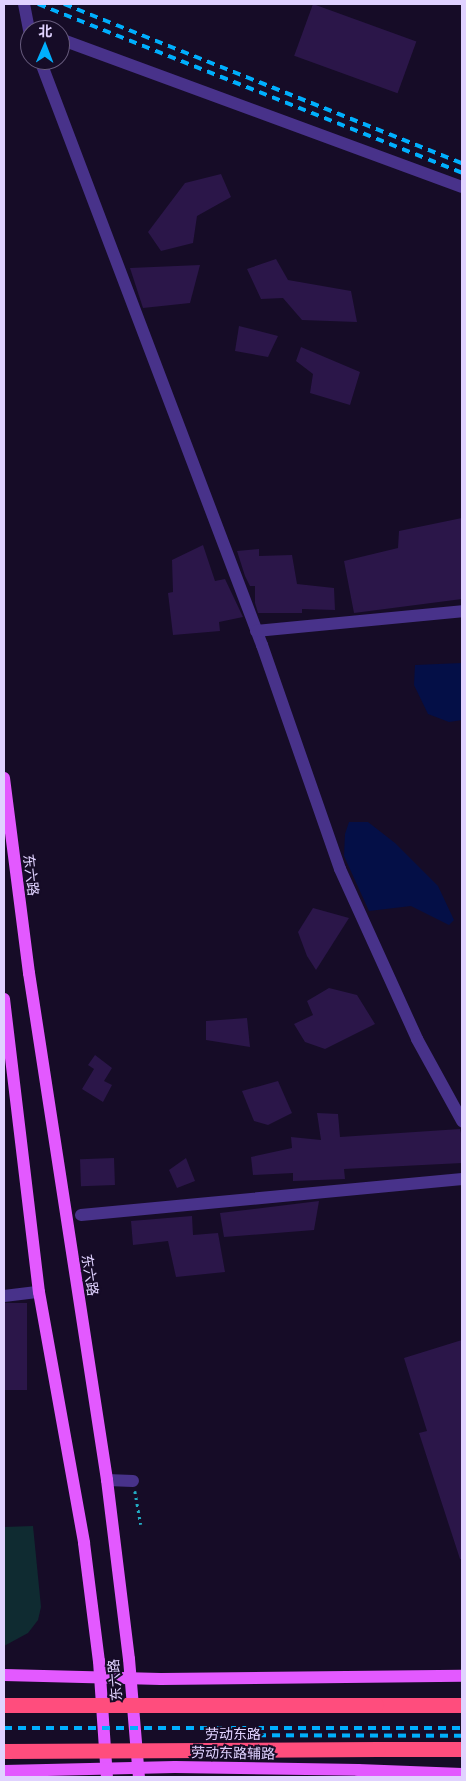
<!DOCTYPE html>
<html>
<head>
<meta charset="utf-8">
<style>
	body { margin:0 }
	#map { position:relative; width:466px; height:1781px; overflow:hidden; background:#160c27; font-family:"Roboto Condensed","Noto Sans SC",sans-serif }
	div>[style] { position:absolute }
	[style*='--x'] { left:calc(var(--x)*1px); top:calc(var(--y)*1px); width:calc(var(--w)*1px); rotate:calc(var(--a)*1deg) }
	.green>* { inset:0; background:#0f2b31 }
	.water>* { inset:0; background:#040f47 }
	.building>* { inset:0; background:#2b1649; transform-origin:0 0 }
	.path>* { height:2.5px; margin-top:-1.25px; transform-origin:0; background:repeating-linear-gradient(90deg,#22abc3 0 2.5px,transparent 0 6.5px) }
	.minor>* { height:12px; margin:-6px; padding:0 6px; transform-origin:6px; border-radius:6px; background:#48328a }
	.major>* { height:12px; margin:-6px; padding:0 6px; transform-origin:6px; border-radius:6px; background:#e359ff }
	.highway>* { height:15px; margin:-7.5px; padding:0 7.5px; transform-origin:7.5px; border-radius:7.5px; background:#ff4d7d }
	.rail>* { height:4px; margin-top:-2px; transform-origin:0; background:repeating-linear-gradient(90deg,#00affd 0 8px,transparent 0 14px) }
	.highway-bridge>* { height:15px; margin:-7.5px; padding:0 7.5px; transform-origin:7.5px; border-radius:7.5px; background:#ff4d7d }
	span { translate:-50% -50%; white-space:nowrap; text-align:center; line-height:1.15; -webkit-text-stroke:4px #160c27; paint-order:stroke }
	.street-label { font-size:14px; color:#e0d2ff }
	.frame { position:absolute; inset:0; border:5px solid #e0d2ff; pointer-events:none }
	.north { position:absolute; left:20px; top:20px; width:50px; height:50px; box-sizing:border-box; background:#160c27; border:1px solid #675b7d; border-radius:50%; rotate:1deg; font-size:14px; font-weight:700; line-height:20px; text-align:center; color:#e0d2ff }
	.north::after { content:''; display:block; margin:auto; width:18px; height:22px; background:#00affd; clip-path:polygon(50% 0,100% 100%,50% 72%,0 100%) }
</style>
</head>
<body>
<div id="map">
	<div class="green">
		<i style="clip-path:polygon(33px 1526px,41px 1607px,38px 1620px,28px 1633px,4px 1646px,4px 1527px)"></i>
	</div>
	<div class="water">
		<i style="clip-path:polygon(462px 663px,462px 720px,449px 722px,428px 714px,414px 685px,415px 665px)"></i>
		<i style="clip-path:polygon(349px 822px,368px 822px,395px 843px,438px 886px,454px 920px,449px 925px,411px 906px,369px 911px,344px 856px,345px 834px)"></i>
	</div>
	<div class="building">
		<i style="left:313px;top:4px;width:110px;height:55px;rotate:20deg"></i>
		<i style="clip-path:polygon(221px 174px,231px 197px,197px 216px,193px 243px,161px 251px,148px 232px,185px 183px)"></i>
		<i style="clip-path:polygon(276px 259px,288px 280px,351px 291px,357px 322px,302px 320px,283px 298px,261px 299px,247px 269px)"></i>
		<i style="clip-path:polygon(200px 265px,190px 303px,143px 308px,130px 268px)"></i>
		<i style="clip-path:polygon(239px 326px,278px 336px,268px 357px,235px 351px)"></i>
		<i style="clip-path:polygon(301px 347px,360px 372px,350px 405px,310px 393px,313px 374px,296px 361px)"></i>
		<i style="clip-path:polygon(462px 518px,462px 599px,354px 613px,344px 561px,398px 548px,399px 531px)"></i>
		<i style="clip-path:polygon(203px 545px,215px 581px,225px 579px,243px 617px,219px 622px,220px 631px,173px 635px,168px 593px,173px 592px,172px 560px)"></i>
		<i style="clip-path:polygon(259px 549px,259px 556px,292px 555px,297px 584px,334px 588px,335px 610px,302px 609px,302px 613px,258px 613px,255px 603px,255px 586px,250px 586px,245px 576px,237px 551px)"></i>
		<i style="clip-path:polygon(313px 908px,349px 918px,316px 970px,307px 956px,298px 932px)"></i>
		<i style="clip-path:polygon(329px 988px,357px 995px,375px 1024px,325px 1049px,305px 1042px,294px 1024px,313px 1015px,307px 1001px)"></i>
		<i style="clip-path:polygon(247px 1018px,250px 1047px,206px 1040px,206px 1021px)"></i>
		<i style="clip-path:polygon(95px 1055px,112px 1068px,104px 1081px,112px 1085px,103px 1102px,82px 1089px,94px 1069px,88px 1065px)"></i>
		<i style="clip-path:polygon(278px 1081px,292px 1113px,268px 1125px,254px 1121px,242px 1091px)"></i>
		<i style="clip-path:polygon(317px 1113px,338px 1114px,340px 1137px,460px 1129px,462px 1137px,462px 1163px,344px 1169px,345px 1179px,293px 1181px,293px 1173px,253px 1175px,251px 1157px,292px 1148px,291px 1137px,321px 1140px)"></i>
		<i style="left:114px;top:1158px;width:27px;height:34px;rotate:88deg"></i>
		<i style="clip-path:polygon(186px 1158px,195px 1181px,177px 1188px,169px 1170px)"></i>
		<i style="clip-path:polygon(319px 1201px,314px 1230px,224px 1237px,220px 1213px)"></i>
		<i style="clip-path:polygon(192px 1216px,193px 1235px,218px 1233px,225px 1272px,176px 1277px,168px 1241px,133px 1245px,131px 1221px)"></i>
		<i style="left:27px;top:1303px;width:87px;height:23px;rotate:90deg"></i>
		<i style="clip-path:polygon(462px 1340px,462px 1559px,460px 1559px,419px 1433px,427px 1431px,404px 1358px)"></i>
	</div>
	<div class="path">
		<i style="--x:135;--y:1491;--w:34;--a:80"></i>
	</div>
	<div class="minor">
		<i style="--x:24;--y:4;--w:32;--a:79"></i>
		<i style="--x:60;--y:39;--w:428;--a:20.2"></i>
		<i style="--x:40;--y:60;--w:626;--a:69.22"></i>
		<i style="--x:262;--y:645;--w:237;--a:70.8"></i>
		<i style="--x:340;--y:869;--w:187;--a:65.6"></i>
		<i style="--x:417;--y:1039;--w:94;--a:61.2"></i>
		<i style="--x:256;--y:631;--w:207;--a:-5.5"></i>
		<i style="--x:81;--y:1215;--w:383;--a:-5.4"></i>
		<i style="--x:4;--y:1296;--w:35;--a:-7"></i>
		<i style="--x:107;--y:1480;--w:26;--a:2"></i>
	</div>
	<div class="major">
		<i style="--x:4;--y:778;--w:197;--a:82.7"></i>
		<i style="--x:29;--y:973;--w:513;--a:81.25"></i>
		<i style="--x:107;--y:1480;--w:180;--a:83"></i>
		<i style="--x:129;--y:1659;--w:118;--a:85.2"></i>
		<i style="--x:4;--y:999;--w:295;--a:83.2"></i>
		<i style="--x:39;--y:1292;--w:255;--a:79.8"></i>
		<i style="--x:84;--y:1543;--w:119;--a:82.8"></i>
		<i style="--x:99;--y:1661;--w:116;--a:86.1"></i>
		<i style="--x:4;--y:1675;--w:157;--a:1.5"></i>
		<i style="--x:161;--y:1679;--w:301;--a:-0.6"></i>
		<i style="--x:4;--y:1771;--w:171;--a:-1.3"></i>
		<i style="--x:175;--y:1767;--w:183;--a:0.9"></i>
		<i style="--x:358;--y:1770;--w:104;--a:2.2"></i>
	</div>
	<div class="highway">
		<i style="--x:376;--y:1705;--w:86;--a:0"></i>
		<i style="--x:378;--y:1749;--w:84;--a:0"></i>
	</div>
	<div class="rail">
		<i style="--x:38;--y:4;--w:456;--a:21.7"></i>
		<i style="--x:64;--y:4;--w:429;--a:21.8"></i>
		<i style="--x:4;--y:1728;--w:458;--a:0"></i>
		<i style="--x:216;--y:1735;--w:246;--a:0.2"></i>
	</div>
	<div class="highway-bridge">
		<i style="--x:4;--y:1705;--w:372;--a:0"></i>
		<i style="--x:4;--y:1751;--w:374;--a:-0.3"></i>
	</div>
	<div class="street-label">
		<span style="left:31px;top:875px;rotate:83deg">东六路</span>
		<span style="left:90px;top:1275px;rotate:81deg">东六路</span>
		<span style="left:115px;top:1680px;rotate:-95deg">东六路</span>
		<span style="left:233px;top:1734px">劳动东路</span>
		<span style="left:233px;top:1753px;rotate:1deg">劳动东路辅路</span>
	</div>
	<div class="frame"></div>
	<div class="north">北</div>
</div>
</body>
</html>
